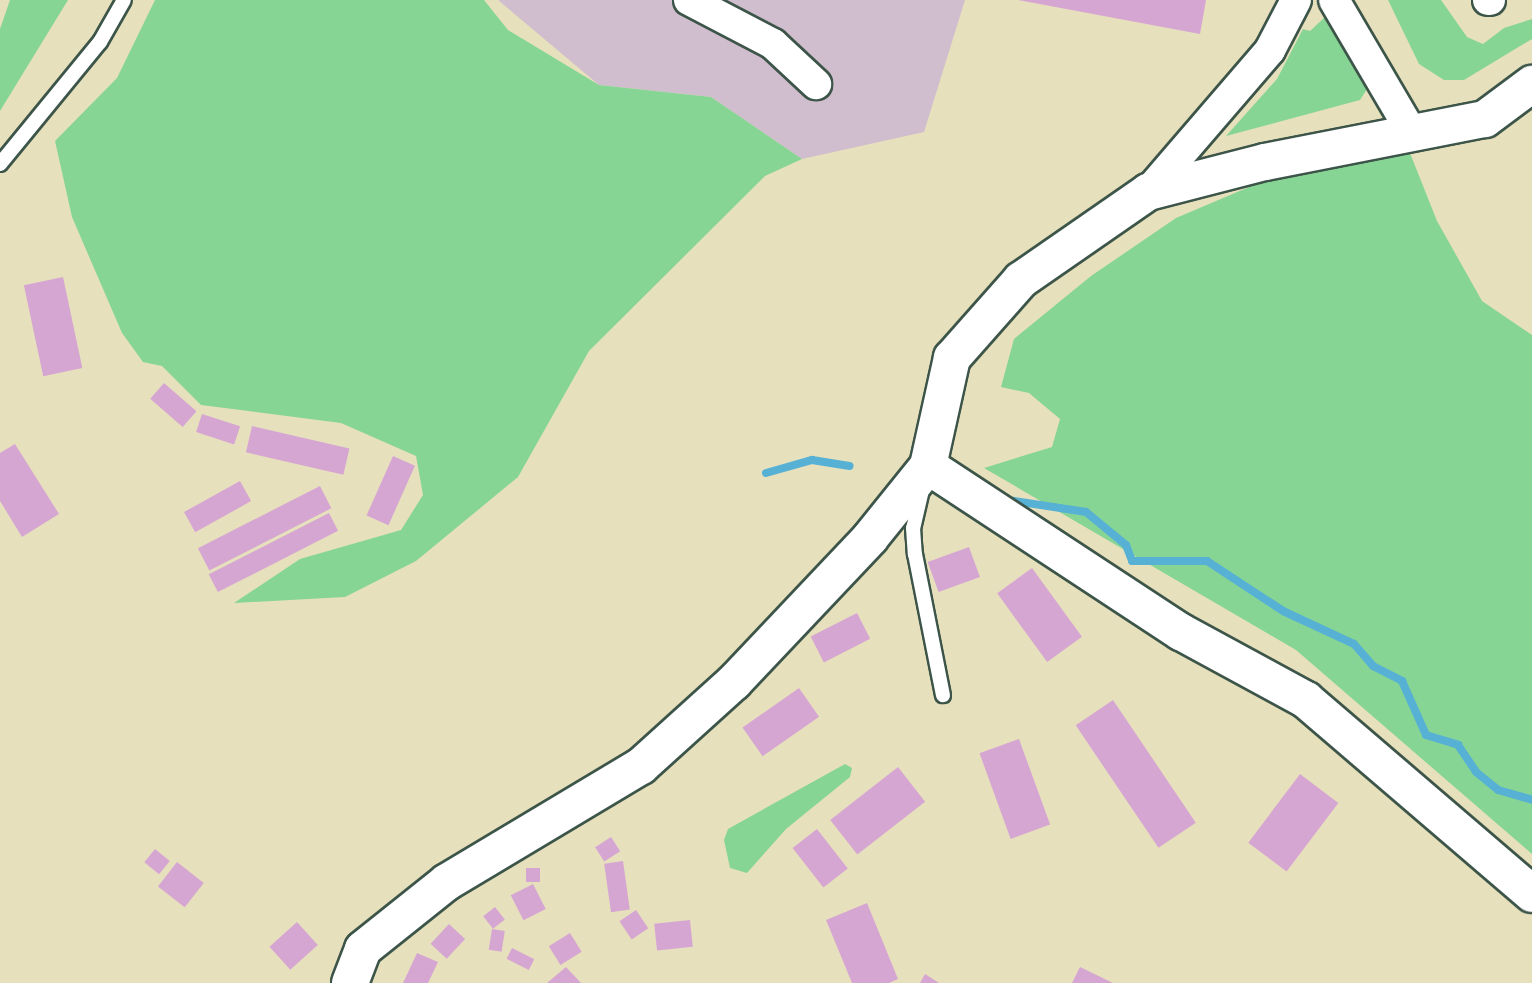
<!DOCTYPE html>
<html>
<head>
<meta charset="utf-8">
<style>
	body { margin:0 }
	#map { position:relative; width:1532px; height:983px; overflow:hidden; background:#e7e0bd; font-family:Kalam,sans-serif }
	div>[style] { position:absolute }
	[style*='--x'] { left:calc(var(--x)*1px); top:calc(var(--y)*1px); width:calc(var(--w)*1px); rotate:calc(var(--a)*1deg) }
	.industrial>* { inset:0; background:#d0bdcd }
	.green>* { inset:0; background:#87d595 }
	.stream>* { height:8px; margin:-4px; padding:0 4px; transform-origin:4px; border-radius:4px; background:#56b1d4 }
	.building>* { inset:0; background:#d6a6d2; transform-origin:0 0 }
	.roads { filter:drop-shadow(2px 0 #3d5549) drop-shadow(-2px 0 #3d5549) drop-shadow(0 2px #3d5549) drop-shadow(0 -2px #3d5549) }
	.service>* { height:14px; margin:-7px; padding:0 7px; transform-origin:7px; border-radius:7px; background:#fff }
	.minor>* { height:30px; margin:-15px; padding:0 15px; transform-origin:15px; border-radius:15px; background:#fff }
	.tertiary>* { height:36px; margin:-18px; padding:0 18px; transform-origin:18px; border-radius:18px; background:#fff }
	span { translate:-50% -50%; white-space:nowrap; text-align:center; line-height:1.15; -webkit-text-stroke:6px #f6f6f2; paint-order:stroke }
</style>
</head>
<body>
<div id="map">
	<div class="industrial">
		<i style="clip-path:polygon(498px 0,965px 0,924px 132px,802px 159px,711px 97px,599px 85px)"></i>
	</div>
	<div class="green">
		<i style="clip-path:polygon(10px 0,68px 0,0 111px,0 29px)"></i>
		<i style="clip-path:polygon(155px 0,484px 0,508px 30px,599px 85px,711px 97px,802px 159px,765px 176px,589px 351px,518px 477px,416px 561px,345px 597px,234px 603px,300px 559px,401px 530px,423px 495px,416px 456px,341px 423px,201px 405px,162px 366px,143px 362px,122px 333px,72px 217px,55px 141px,117px 78px)"></i>
		<i style="clip-path:polygon(1388px 0,1441px 0,1467px 37px,1483px 44px,1504px 28px,1532px 19px,1532px 39px,1464px 80px,1444px 80px,1419px 64px)"></i>
		<i style="clip-path:polygon(1324px 18px,1336px 21px,1369px 86px,1360px 100px,1226px 136px,1277px 79px,1303px 29px,1310px 31px)"></i>
		<i style="clip-path:polygon(1410px 153px,1437px 221px,1482px 301px,1532px 335px,1532px 854px,1296px 650px,984px 468px,1052px 447px,1060px 419px,1029px 393px,1001px 387px,1014px 339px,1091px 276px,1176px 218px,1275px 176px)"></i>
		<i style="clip-path:polygon(845px 764px,852px 768px,850px 777px,786px 829px,747px 873px,730px 868px,724px 840px,728px 829px)"></i>
	</div>
	<div class="stream">
		<i style="--x:766;--y:473;--w:48;--a:-15.8"></i>
		<i style="--x:812;--y:460;--w:38;--a:9"></i>
		<i style="--x:1008;--y:500;--w:79;--a:8.7"></i>
		<i style="--x:1086;--y:512;--w:52;--a:39.5"></i>
		<i style="--x:1126;--y:545;--w:17;--a:69"></i>
		<i style="--x:1132;--y:561;--w:75;--a:0"></i>
		<i style="--x:1207;--y:561;--w:91;--a:33.3"></i>
		<i style="--x:1283;--y:611;--w:78;--a:24.9"></i>
		<i style="--x:1354;--y:644;--w:29;--a:49"></i>
		<i style="--x:1373;--y:666;--w:33;--a:27"></i>
		<i style="--x:1402;--y:681;--w:59;--a:66"></i>
		<i style="--x:1426;--y:735;--w:34;--a:17"></i>
		<i style="--x:1458;--y:745;--w:32;--a:56"></i>
		<i style="--x:1476;--y:772;--w:28;--a:39"></i>
		<i style="--x:1498;--y:790;--w:35;--a:16"></i>
	</div>
	<div class="building">
		<i style="clip-path:polygon(1018px 0,1206px 0,1200px 34px)"></i>
		<i style="left:63px;top:277px;width:93px;height:40px;rotate:78deg"></i>
		<i style="left:164px;top:383px;width:43px;height:21px;rotate:41deg"></i>
		<i style="left:202px;top:414px;width:40px;height:19px;rotate:18deg"></i>
		<i style="left:252px;top:426px;width:100px;height:27px;rotate:13deg"></i>
		<i style="clip-path:polygon(15px 444px,59px 514px,22px 537px,0 501px,0 453px)"></i>
		<i style="left:393px;top:456px;width:24px;height:65px;rotate:24deg"></i>
		<i style="left:240px;top:481px;width:23px;height:64px;rotate:61deg"></i>
		<i style="left:320px;top:486px;width:25px;height:137px;rotate:63deg"></i>
		<i style="left:329px;top:513px;width:20px;height:135px;rotate:63deg"></i>
		<i style="left:969px;top:547px;width:32px;height:44px;rotate:70deg"></i>
		<i style="left:1032px;top:568px;width:85px;height:43px;rotate:54deg"></i>
		<i style="left:857px;top:613px;width:29px;height:52px;rotate:63deg"></i>
		<i style="left:799px;top:688px;width:35px;height:69px;rotate:55deg"></i>
		<i style="left:1113px;top:700px;width:148px;height:45px;rotate:56deg"></i>
		<i style="left:1019px;top:739px;width:91px;height:42px;rotate:70deg"></i>
		<i style="left:898px;top:767px;width:44px;height:86px;rotate:52deg"></i>
		<i style="left:1300px;top:774px;width:48px;height:86px;rotate:37deg"></i>
		<i style="left:817px;top:829px;width:50px;height:31px;rotate:52deg"></i>
		<i style="left:611px;top:837px;width:17px;height:19px;rotate:57deg"></i>
		<i style="left:155px;top:849px;width:19px;height:17px;rotate:39deg"></i>
		<i style="left:623px;top:861px;width:49px;height:19px;rotate:82deg"></i>
		<i style="left:177px;top:862px;width:34px;height:31px;rotate:38deg"></i>
		<i style="left:526px;top:868px;width:14px;height:14px"></i>
		<i style="left:533px;top:884px;width:28px;height:25px;rotate:63deg"></i>
		<i style="clip-path:polygon(867px 903px,898px 979px,889px 983px,852px 983px,826px 920px)"></i>
		<i style="left:495px;top:907px;width:16px;height:15px;rotate:52deg"></i>
		<i style="left:636px;top:910px;width:22px;height:20px;rotate:56deg"></i>
		<i style="left:690px;top:920px;width:27px;height:36px;rotate:84deg"></i>
		<i style="left:297px;top:922px;width:31px;height:37px;rotate:48deg"></i>
		<i style="left:449px;top:924px;width:22px;height:27px;rotate:43deg"></i>
		<i style="left:492px;top:929px;width:13px;height:21px;rotate:9deg"></i>
		<i style="left:570px;top:933px;width:22px;height:25px;rotate:58deg"></i>
		<i style="left:512px;top:948px;width:25px;height:12px;rotate:27deg"></i>
		<i style="clip-path:polygon(417px 953px,438px 962px,428px 983px,403px 983px)"></i>
		<i style="clip-path:polygon(566px 967px,581px 983px,547px 983px)"></i>
		<i style="clip-path:polygon(1080px 967px,1113px 983px,1072px 983px)"></i>
		<i style="clip-path:polygon(925px 974px,939px 983px,920px 983px)"></i>
	</div>
	<div class="roads">
		<div class="service">
			<i style="--x:0;--y:164;--w:158;--a:-50.7"></i>
			<i style="--x:100;--y:42;--w:48;--a:-60.3"></i>
			<i style="--x:922;--y:490;--w:39;--a:103"></i>
			<i style="--x:913;--y:528;--w:26;--a:86"></i>
			<i style="--x:915;--y:554;--w:144;--a:78.8"></i>
		</div>
		<div class="minor">
			<i style="--x:689;--y:0;--w:95;--a:27.6"></i>
			<i style="--x:773;--y:44;--w:59;--a:42.9"></i>
			<i style="--x:1334;--y:0;--w:154;--a:59.6"></i>
			<i style="--x:1488;--y:0;--w:2;--a:0"></i>
			<i style="--x:1148;--y:192;--w:187;--a:-49.3"></i>
			<i style="--x:1270;--y:50;--w:56;--a:-62.5"></i>
		</div>
		<div class="tertiary">
			<i style="--x:928;--y:466;--w:303;--a:33.3"></i>
			<i style="--x:1181;--y:632;--w:142;--a:28.5"></i>
			<i style="--x:1306;--y:700;--w:298;--a:40.6"></i>
			<i style="--x:350;--y:983;--w:36;--a:-69"></i>
			<i style="--x:363;--y:949;--w:107;--a:-38.6"></i>
			<i style="--x:447;--y:882;--w:226;--a:-30.9"></i>
			<i style="--x:641;--y:766;--w:125;--a:-42.1"></i>
			<i style="--x:734;--y:682;--w:198;--a:-46.6"></i>
			<i style="--x:870;--y:538;--w:92;--a:-51.1"></i>
			<i style="--x:928;--y:466;--w:111;--a:-77.5"></i>
			<i style="--x:952;--y:358;--w:104;--a:-48.5"></i>
			<i style="--x:1021;--y:280;--w:155;--a:-34.7"></i>
			<i style="--x:1148;--y:192;--w:121;--a:-14.4"></i>
			<i style="--x:1265;--y:162;--w:224;--a:-11.1"></i>
			<i style="--x:1485;--y:119;--w:59;--a:-36.7"></i>
		</div>
	</div>
</div>
</body>
</html>
